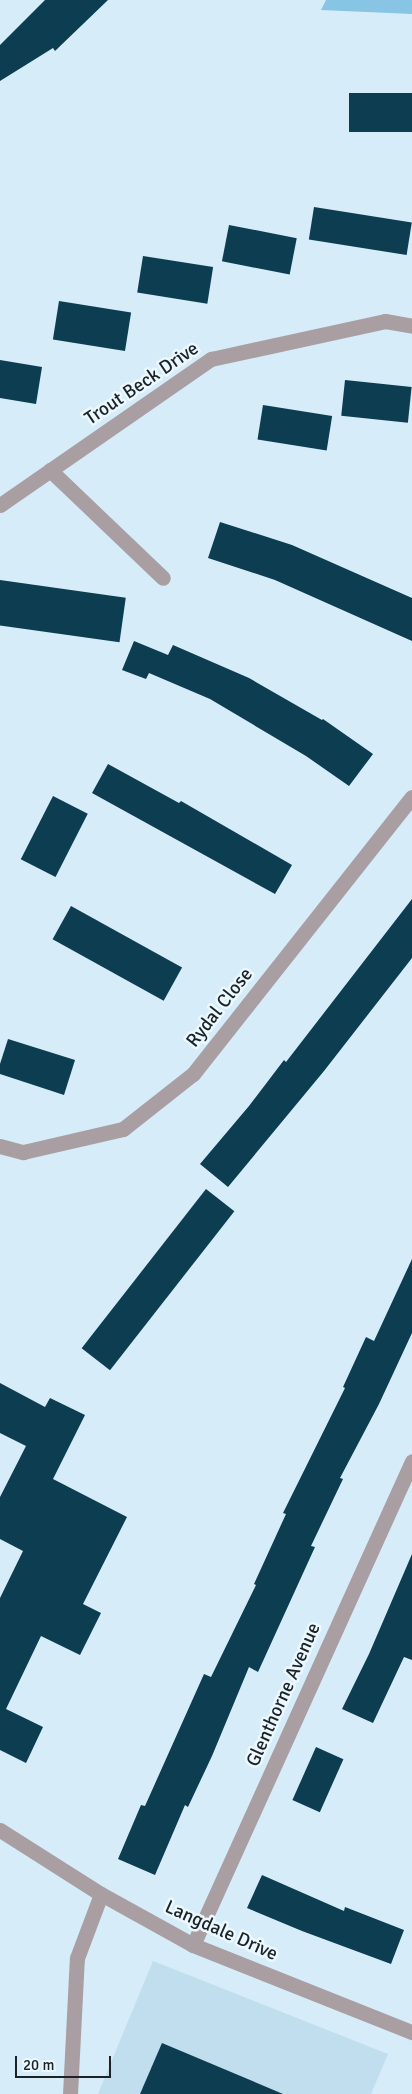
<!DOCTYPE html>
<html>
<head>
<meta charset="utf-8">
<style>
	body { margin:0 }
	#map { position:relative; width:412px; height:2094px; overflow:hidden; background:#d6ecf8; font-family:Signika,sans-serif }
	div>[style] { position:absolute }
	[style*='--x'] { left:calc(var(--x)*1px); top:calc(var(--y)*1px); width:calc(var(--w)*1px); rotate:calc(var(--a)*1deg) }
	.built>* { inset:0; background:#c1deee }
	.forest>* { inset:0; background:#88c4e3 }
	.building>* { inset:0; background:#0c3d51; transform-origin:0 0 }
	.minor>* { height:15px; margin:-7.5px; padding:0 7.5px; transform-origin:7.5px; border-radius:7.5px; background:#a99fa2 }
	span { translate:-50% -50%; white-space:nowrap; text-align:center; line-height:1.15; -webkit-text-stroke:5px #ebf8ff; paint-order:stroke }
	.street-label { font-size:19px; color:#1b2327 }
	.scale { position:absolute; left:15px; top:2056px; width:96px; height:22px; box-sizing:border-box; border:2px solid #1b2327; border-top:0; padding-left:6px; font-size:15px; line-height:18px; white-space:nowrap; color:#1b2327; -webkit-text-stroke:4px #ebf8ff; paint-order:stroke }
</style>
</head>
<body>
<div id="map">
	<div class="built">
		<i style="clip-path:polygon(153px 1961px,388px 2054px,371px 2094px,98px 2094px)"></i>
	</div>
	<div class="forest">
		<i style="clip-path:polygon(326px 0,412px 0,412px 14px,321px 10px)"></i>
	</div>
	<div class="building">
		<i style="clip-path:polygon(45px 0,108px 0,55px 51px,53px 48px,0 81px,0 45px)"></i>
		<i style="left:349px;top:93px;width:63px;height:39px"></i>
		<i style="left:314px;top:207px;width:99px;height:33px;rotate:9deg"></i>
		<i style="left:229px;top:225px;width:69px;height:37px;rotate:11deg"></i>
		<i style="left:143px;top:256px;width:71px;height:37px;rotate:9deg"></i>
		<i style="left:59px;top:301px;width:73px;height:39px;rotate:9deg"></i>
		<i style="clip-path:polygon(0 360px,42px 367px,36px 404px,0 398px)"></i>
		<i style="left:345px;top:380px;width:67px;height:36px;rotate:6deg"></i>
		<i style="left:263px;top:405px;width:70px;height:35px;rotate:9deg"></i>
		<i style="clip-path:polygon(220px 522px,292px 545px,412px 598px,412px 641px,275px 580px,208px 558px)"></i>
		<i style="left:0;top:580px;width:127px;height:45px;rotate:8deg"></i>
		<i style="clip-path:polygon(134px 641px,168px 655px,173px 645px,249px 678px,322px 720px,323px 719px,373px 754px,349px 786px,306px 756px,210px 699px,149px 673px,146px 679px,122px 670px)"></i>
		<i style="clip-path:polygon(108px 764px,179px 803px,181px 801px,292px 865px,275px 894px,92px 793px)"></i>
		<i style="left:53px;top:796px;width:39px;height:71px;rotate:27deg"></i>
		<i style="clip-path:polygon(412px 899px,412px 958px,324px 1071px,228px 1187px,200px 1164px,249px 1106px,284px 1060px,286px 1062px)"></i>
		<i style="left:71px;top:906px;width:127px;height:38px;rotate:29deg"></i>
		<i style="clip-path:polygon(8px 1039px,75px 1060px,64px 1095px,0 1074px,0 1064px)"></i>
		<i style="left:206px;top:1189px;width:36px;height:202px;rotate:38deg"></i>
		<i style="clip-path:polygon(412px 1259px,412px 1333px,379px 1404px,340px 1478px,343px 1479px,311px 1546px,315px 1547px,258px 1672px,249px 1667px,212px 1756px,188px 1807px,185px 1805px,155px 1875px,118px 1859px,141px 1805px,145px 1806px,204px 1674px,211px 1677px,256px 1585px,254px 1584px,286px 1514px,283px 1513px,345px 1388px,343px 1387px,366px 1337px,374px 1341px)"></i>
		<i style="clip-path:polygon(0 1383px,45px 1407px,50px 1398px,85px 1415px,53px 1479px,127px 1517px,83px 1604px,101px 1613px,80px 1655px,41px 1636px,6px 1709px,43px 1727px,26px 1763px,0 1750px,0 1598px,23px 1551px,0 1539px,0 1497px,26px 1446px,0 1433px)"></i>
		<i style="clip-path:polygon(412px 1554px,412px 1660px,404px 1657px,373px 1723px,342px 1709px,369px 1654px)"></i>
		<i style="left:316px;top:1747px;width:30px;height:58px;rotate:24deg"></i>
		<i style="clip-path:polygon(262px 1875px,344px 1911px,345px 1907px,404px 1930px,391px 1964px,302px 1931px,247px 1908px)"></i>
		<i style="clip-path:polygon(162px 2043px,283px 2094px,140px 2094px)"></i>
	</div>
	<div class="minor">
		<i style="--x:50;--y:470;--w:156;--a:43.7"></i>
		<i style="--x:0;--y:505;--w:257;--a:-34.7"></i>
		<i style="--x:211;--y:359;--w:178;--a:-12.3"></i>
		<i style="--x:385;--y:321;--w:27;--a:10"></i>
		<i style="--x:0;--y:1146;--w:24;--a:15"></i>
		<i style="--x:23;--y:1152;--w:103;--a:-13"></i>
		<i style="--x:123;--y:1129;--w:89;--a:-38.2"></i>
		<i style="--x:193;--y:1074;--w:353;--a:-51.7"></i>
		<i style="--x:0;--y:1830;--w:120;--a:32.4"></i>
		<i style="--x:101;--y:1894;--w:105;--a:29"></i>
		<i style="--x:193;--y:1945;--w:236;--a:21.7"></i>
		<i style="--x:193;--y:1945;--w:531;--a:-65.65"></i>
		<i style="--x:70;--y:2094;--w:136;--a:-87.1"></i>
		<i style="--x:77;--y:1958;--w:68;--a:-69.4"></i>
	</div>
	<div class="street-label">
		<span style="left:142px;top:384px;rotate:-34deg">Trout Beck Drive</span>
		<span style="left:220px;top:1008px;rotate:-52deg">Rydal Close</span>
		<span style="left:284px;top:1695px;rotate:-66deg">Glenthorne Avenue</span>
		<span style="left:221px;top:1931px;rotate:24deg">Langdale Drive</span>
	</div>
	<div class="scale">20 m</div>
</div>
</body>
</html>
